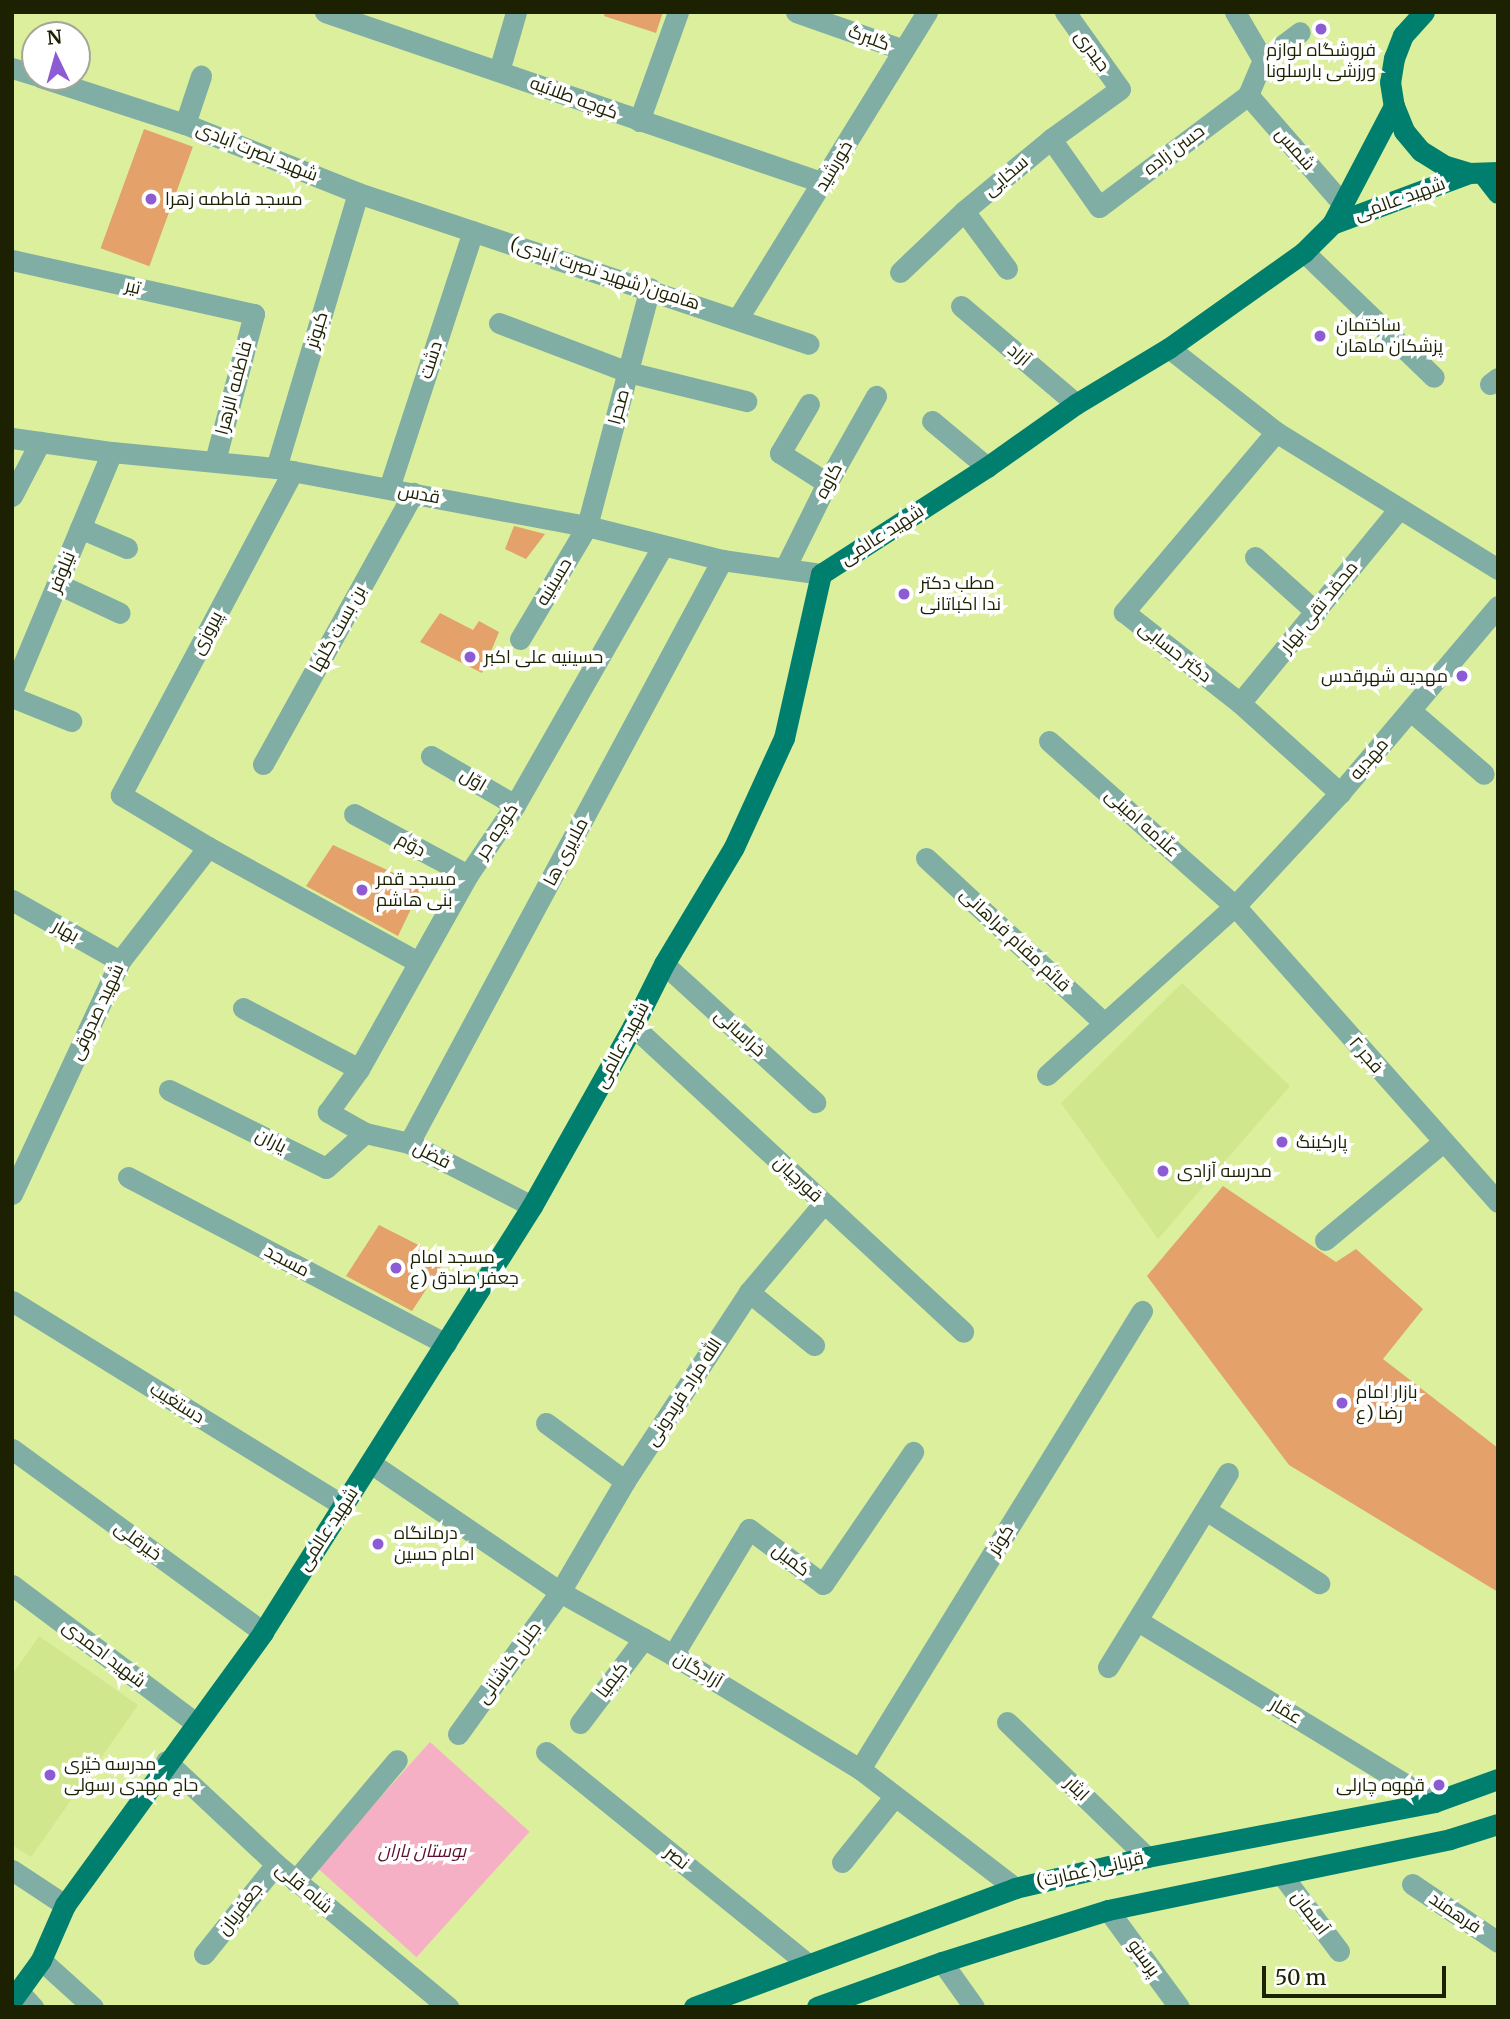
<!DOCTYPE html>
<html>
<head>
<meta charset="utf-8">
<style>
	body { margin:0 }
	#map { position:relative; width:1510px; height:2019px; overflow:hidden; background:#dbef9d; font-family:Merriweather,Cairo,serif }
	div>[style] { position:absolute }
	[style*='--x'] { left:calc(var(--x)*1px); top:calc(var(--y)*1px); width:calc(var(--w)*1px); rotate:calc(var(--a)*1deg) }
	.built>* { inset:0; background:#d1e78d }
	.green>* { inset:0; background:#f6b0c5; transform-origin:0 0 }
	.building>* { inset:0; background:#e4a16a; transform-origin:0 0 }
	.minor>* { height:21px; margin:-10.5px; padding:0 10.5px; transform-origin:10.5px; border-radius:10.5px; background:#80aea4 }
	.major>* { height:21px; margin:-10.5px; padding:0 10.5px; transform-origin:10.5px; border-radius:10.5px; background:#007f6f }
	.dots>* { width:19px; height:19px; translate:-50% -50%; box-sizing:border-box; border:4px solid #fff; border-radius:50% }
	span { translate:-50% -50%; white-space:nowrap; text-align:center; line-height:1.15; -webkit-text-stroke:7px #fff; paint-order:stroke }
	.street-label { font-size:18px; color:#1b2101 }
	.poi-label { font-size:18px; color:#1b2101 }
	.left { translate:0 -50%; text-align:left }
	.right { translate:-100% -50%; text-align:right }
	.park-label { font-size:18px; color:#5d0d31; font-style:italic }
	.frame { position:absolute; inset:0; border:14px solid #1b2101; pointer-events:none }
	.north { position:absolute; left:21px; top:21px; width:70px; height:70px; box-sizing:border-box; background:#fff; border:2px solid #a4a699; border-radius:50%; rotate:355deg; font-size:19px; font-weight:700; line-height:28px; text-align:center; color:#1b2101 }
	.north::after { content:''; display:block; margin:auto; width:24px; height:32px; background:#8d5bd4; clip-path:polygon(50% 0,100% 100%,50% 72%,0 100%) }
	.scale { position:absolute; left:1262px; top:1966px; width:184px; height:32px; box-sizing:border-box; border:4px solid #1b2101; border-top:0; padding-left:9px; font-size:21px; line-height:24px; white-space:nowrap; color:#1b2101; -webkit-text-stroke:5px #fff; paint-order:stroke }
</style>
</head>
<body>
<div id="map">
	<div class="built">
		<i style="clip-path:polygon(1182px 983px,1290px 1086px,1158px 1239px,1061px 1103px)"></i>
		<i style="clip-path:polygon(39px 1636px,138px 1705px,31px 1857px,12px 1845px,12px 1675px)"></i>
	</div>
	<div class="green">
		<i style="left:430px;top:1742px;width:134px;height:169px;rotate:42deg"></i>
	</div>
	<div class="building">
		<i style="clip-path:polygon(605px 12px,663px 12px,656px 33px,604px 16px)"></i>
		<i style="left:144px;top:129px;width:52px;height:127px;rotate:20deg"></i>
		<i style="clip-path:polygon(514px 526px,545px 534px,526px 559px,505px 549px)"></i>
		<i style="clip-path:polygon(440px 613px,473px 630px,479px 621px,499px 632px,482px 673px,420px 642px)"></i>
		<i style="clip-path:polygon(333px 845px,422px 886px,398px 936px,306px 886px)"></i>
		<i style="clip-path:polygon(1223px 1186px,1336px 1262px,1356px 1249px,1423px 1309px,1383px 1359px,1498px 1448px,1498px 1592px,1289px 1465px,1147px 1276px)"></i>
		<i style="clip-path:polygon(379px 1225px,446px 1259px,412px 1311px,346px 1276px)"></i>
	</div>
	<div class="minor">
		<i style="--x:325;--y:12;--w:527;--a:18.92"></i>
		<i style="--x:796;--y:12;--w:114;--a:19.4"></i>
		<i style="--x:1235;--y:12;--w:56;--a:59.7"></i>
		<i style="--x:12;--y:68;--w:24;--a:17"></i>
		<i style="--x:499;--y:71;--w:61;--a:-73.9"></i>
		<i style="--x:40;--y:77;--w:152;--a:18"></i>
		<i style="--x:185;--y:124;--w:186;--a:21.7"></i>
		<i style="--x:358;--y:193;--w:475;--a:18.5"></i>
		<i style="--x:1248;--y:95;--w:143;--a:49"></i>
		<i style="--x:639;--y:121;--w:116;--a:-70.3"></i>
		<i style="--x:185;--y:124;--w:51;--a:-71.6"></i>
		<i style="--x:1051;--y:139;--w:83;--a:54.8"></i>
		<i style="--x:1099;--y:207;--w:186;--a:-36.9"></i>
		<i style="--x:1248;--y:95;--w:38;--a:-67"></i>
		<i style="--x:1263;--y:60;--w:46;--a:-37.1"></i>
		<i style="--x:964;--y:211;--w:72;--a:53.4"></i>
		<i style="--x:1304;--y:252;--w:180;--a:43.9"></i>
		<i style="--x:12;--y:260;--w:248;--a:12.6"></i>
		<i style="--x:254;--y:314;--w:152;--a:104.9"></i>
		<i style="--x:900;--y:272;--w:88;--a:-43.6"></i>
		<i style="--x:964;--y:211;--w:113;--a:-39.6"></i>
		<i style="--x:1051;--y:139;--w:85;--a:-35.9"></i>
		<i style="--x:1120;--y:89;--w:95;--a:-125.5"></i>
		<i style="--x:961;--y:306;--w:151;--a:40.4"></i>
		<i style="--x:738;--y:318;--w:360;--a:-58.3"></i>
		<i style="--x:499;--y:323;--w:138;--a:20.8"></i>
		<i style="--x:628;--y:372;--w:122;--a:13.8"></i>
		<i style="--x:1169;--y:348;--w:136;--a:38.1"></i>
		<i style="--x:1276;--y:432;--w:261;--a:31.7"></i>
		<i style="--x:1490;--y:384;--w:10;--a:-37"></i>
		<i style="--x:809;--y:404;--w:57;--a:120.6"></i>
		<i style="--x:780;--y:453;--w:56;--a:32.6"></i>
		<i style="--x:932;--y:421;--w:72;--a:39.9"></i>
		<i style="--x:1276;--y:432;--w:236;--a:130.2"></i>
		<i style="--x:1124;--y:612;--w:147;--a:38.1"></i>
		<i style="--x:1240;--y:703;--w:135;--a:42"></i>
		<i style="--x:12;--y:438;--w:101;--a:8"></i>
		<i style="--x:112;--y:452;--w:165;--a:5.6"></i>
		<i style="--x:276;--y:468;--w:316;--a:10.6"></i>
		<i style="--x:587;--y:526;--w:139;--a:14.1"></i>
		<i style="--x:722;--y:560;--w:100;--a:8"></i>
		<i style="--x:276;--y:468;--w:287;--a:-73.4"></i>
		<i style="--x:293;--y:471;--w:367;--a:118"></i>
		<i style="--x:121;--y:795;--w:101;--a:30.9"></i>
		<i style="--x:208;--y:847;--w:239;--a:28.7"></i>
		<i style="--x:389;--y:488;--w:270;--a:-71.9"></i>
		<i style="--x:12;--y:496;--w:61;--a:-62.6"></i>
		<i style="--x:80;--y:528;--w:51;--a:23.1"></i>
		<i style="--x:1255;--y:557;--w:82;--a:42"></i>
		<i style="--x:785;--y:568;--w:95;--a:-63.7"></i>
		<i style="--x:827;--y:483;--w:100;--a:-60.6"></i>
		<i style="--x:58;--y:584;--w:68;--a:25.1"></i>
		<i style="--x:520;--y:639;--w:131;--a:-59.3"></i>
		<i style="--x:587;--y:526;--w:246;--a:-75.2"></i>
		<i style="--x:12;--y:691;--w:259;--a:-67.3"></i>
		<i style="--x:12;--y:697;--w:64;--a:22.1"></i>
		<i style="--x:1240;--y:703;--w:249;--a:-50.7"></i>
		<i style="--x:1411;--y:711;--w:96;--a:40.8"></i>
		<i style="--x:1049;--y:741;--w:249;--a:41.6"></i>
		<i style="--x:1235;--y:906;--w:396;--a:48.4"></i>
		<i style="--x:431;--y:756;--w:97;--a:30.3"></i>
		<i style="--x:263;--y:764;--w:310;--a:-61"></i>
		<i style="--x:354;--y:814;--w:129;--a:28.2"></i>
		<i style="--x:926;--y:858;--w:243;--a:42.8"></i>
		<i style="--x:12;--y:900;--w:124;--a:29.5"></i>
		<i style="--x:664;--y:964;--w:205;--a:42.4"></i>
		<i style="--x:243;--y:1008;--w:131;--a:27.7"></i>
		<i style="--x:633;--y:1026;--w:450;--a:42.8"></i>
		<i style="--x:1047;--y:1075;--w:253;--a:-42"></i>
		<i style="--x:1235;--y:906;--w:154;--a:-47.1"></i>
		<i style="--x:1340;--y:793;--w:245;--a:-49.8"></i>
		<i style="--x:169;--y:1090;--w:175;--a:26.4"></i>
		<i style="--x:326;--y:1168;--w:52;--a:-41.9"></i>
		<i style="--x:409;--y:1143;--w:662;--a:-61.77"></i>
		<i style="--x:128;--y:1177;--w:359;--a:27.7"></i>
		<i style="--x:12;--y:1194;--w:257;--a:-65.1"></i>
		<i style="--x:120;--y:961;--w:144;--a:-52.3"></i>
		<i style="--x:532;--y:1206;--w:138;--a:-152.9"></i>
		<i style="--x:409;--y:1143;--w:45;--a:-167.2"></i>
		<i style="--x:365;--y:1133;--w:43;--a:-150.4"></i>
		<i style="--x:328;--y:1112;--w:53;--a:-54.2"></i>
		<i style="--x:359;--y:1069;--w:223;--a:-60.7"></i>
		<i style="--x:468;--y:875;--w:84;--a:-56.1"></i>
		<i style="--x:515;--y:805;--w:297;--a:-60.3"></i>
		<i style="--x:1325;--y:1240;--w:153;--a:-39.7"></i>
		<i style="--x:749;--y:1292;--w:84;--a:39.2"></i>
		<i style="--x:12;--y:1301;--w:388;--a:31.7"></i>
		<i style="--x:546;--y:1423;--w:98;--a:36.3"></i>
		<i style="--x:12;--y:1449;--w:311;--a:36.1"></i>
		<i style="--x:372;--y:1464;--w:227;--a:34.2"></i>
		<i style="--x:560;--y:1592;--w:129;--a:29.1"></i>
		<i style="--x:673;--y:1655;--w:219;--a:31.4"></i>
		<i style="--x:860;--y:1769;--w:195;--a:37.5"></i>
		<i style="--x:1206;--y:1510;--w:135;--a:32.9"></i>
		<i style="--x:12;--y:1585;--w:230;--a:36.9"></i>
		<i style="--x:1138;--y:1621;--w:347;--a:31.4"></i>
		<i style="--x:673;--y:1655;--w:147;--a:-58.9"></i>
		<i style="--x:749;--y:1529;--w:92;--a:36.6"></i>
		<i style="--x:823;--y:1584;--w:160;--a:-55.7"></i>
		<i style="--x:1108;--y:1667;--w:228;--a:-58.3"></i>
		<i style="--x:1007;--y:1722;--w:194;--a:44"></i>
		<i style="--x:580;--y:1723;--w:106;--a:-53"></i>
		<i style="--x:458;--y:1734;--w:175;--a:-54.3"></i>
		<i style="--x:560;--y:1592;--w:129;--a:-59.6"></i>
		<i style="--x:625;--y:1481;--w:226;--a:-56.7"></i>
		<i style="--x:749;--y:1292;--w:116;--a:-49.9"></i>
		<i style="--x:546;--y:1752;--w:337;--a:39"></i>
		<i style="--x:166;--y:1761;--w:151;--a:43.1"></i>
		<i style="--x:276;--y:1864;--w:224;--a:39.7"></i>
		<i style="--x:860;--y:1769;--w:538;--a:-58.38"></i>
		<i style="--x:842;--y:1862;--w:83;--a:-51.3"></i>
		<i style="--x:12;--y:1870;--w:64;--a:33.4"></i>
		<i style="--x:1282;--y:1875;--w:95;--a:53.1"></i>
		<i style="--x:295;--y:1881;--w:158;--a:-49.9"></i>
		<i style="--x:1412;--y:1884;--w:104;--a:34"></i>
		<i style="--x:1108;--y:1910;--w:120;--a:53.8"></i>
		<i style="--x:204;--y:1954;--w:115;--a:-51.3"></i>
		<i style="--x:41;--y:1960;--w:70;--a:42.1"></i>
		<i style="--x:942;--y:1962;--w:55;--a:54.6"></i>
		<i style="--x:19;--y:1992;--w:21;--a:47"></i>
	</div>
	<div class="major">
		<i style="--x:1424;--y:12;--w:31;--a:132"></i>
		<i style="--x:1403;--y:35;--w:25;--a:111"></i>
		<i style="--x:1394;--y:58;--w:24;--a:99"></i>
		<i style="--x:1390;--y:82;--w:24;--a:81"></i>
		<i style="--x:1394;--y:106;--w:27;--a:68"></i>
		<i style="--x:1404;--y:131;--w:26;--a:50"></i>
		<i style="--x:1421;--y:151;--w:26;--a:32"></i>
		<i style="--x:1443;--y:165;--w:27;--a:17"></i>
		<i style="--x:1469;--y:173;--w:29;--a:-2"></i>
		<i style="--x:1394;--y:106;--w:133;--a:117.7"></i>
		<i style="--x:1332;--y:224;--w:146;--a:-20.4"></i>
		<i style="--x:1483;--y:174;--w:24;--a:52"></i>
		<i style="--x:12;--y:2000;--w:49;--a:-54.1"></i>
		<i style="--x:41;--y:1960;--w:60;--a:-66.4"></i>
		<i style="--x:65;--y:1905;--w:337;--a:-54"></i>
		<i style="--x:263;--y:1632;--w:504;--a:-57.73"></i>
		<i style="--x:532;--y:1206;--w:206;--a:-60.7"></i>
		<i style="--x:633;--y:1026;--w:69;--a:-63.4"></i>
		<i style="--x:664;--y:964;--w:136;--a:-59.1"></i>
		<i style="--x:734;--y:847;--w:120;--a:-65.4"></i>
		<i style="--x:784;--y:738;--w:168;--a:-77.3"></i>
		<i style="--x:821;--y:574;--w:197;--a:-32.8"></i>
		<i style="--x:987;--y:467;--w:109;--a:-35.3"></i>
		<i style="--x:1076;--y:404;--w:109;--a:-31.1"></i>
		<i style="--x:1169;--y:348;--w:166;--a:-35.4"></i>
		<i style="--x:1304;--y:252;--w:40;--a:-45"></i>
		<i style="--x:694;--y:2007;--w:342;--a:-20.3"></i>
		<i style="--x:1015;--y:1888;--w:136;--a:-13.2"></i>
		<i style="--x:1147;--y:1857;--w:292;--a:-10.8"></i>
		<i style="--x:1434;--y:1802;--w:68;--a:-19.8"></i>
		<i style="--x:817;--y:2007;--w:133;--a:-19.8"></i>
		<i style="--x:942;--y:1962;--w:174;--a:-17.4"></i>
		<i style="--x:1108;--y:1910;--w:349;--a:-11.7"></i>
		<i style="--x:1450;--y:1839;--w:50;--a:-17.4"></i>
	</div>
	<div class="dots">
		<i style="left:1321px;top:29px;background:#8d5bd4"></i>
		<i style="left:151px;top:199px;background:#8d5bd4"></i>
		<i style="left:1320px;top:336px;background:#8d5bd4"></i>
		<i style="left:904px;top:594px;background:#8d5bd4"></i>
		<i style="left:470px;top:657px;background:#8d5bd4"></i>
		<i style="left:1462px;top:676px;background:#8d5bd4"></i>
		<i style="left:362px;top:890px;background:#8d5bd4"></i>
		<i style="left:1282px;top:1142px;background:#8d5bd4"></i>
		<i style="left:1163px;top:1171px;background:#8d5bd4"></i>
		<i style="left:396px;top:1268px;background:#8d5bd4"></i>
		<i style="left:1342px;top:1403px;background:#8d5bd4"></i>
		<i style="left:378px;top:1544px;background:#8d5bd4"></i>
		<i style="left:50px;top:1775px;background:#8d5bd4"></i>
		<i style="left:1439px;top:1785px;background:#8d5bd4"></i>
	</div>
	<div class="street-label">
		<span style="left:869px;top:38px;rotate:20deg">گلبرگ</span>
		<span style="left:1092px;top:51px;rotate:54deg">حیدری</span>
		<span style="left:574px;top:98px;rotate:20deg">کوچه طلائیه</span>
		<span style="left:1295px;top:149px;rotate:49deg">شمس</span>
		<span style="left:1174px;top:150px;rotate:-37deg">حسن زاده</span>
		<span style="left:257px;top:152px;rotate:22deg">شهید نصرت آبادی</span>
		<span style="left:834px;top:166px;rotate:-59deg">خورشید</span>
		<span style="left:1006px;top:176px;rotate:-40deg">سخایی</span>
		<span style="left:1400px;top:199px;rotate:-20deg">شهید عالمی</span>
		<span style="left:605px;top:274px;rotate:18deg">(شهید نصرت آبادی)هامون</span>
		<span style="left:133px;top:287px;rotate:13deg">تیر</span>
		<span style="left:317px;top:330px;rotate:-73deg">کبوتر</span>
		<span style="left:1019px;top:355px;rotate:41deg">آزاد</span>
		<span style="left:431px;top:360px;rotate:-72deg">دشت</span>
		<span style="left:234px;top:388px;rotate:-75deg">فاطمه الزهرا</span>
		<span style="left:619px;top:407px;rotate:-75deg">صحرا</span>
		<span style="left:829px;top:481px;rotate:-62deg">کاوه</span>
		<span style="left:419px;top:494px;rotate:11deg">قدس</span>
		<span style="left:882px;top:535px;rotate:-33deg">شهید عالمی</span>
		<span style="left:62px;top:572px;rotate:-68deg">نیلوفر</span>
		<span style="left:554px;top:582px;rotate:-59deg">حسینیه</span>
		<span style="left:1319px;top:607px;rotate:-51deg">محمّد تقی بهار</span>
		<span style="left:338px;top:629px;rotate:-61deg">بن بست گلها</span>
		<span style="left:207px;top:633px;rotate:-62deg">پیروزی</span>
		<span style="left:1175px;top:652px;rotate:38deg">دکتر حسابی</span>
		<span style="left:1369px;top:759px;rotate:-49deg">مهدیه</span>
		<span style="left:473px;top:780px;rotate:30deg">اوّل</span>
		<span style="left:1142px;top:823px;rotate:42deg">علّامه امینی</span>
		<span style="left:497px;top:831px;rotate:-57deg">کوچه حر</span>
		<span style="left:411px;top:845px;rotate:28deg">دوّم</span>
		<span style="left:566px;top:852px;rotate:-62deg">ملایری ها</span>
		<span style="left:66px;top:931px;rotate:29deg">بهار</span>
		<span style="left:1015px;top:940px;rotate:43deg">قائم مقام فراهانی</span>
		<span style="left:97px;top:1012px;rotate:-65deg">شهید صدوقی</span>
		<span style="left:740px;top:1033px;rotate:42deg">خراسانی</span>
		<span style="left:622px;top:1045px;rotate:-62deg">شهید عالمی</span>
		<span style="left:1366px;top:1055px;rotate:49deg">فجر ۲</span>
		<span style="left:271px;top:1141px;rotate:27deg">یاران</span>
		<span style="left:432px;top:1155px;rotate:27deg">فضل</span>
		<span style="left:798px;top:1179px;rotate:43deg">قورچیان</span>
		<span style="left:287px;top:1261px;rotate:28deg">مسجد</span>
		<span style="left:684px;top:1392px;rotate:-57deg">الله مراد فریدونی</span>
		<span style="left:177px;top:1403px;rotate:32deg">دستغیب</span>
		<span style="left:328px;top:1529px;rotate:-57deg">شهید عالمی</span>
		<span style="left:1001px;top:1540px;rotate:-58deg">کوثر</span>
		<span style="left:138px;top:1541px;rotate:36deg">خیرقلی</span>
		<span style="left:791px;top:1560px;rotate:37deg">کمیل</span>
		<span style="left:104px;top:1654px;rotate:37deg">شهید احمدی</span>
		<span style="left:509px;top:1663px;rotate:-54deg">جلال کاشانی</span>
		<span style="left:698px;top:1670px;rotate:31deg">آزادگان</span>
		<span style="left:612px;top:1680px;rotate:-53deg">کیمیا</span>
		<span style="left:1286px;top:1711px;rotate:31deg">عمّار</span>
		<span style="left:1077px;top:1789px;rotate:44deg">ایثار</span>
		<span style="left:677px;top:1858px;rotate:39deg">نصر</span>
		<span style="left:1090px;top:1870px;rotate:-13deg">(عمارت)قربانی</span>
		<span style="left:304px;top:1888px;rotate:40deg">شاه قلی</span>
		<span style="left:240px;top:1909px;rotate:-52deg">جعفریان</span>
		<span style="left:1310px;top:1913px;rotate:53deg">آسمان</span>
		<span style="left:1455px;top:1913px;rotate:34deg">فرهمند</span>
		<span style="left:1144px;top:1958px;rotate:54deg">پرستو</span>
	</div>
	<div class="poi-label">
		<span style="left:1321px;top:61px">فروشگاه لوازم<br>ورزشی بارسلونا</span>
		<span class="left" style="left:165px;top:199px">مسجد فاطمه زهرا</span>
		<span class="left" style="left:1336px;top:336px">ساختمان<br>پزشکان ماهان</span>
		<span class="left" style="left:920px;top:594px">مطب دکتر<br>ندا اکباتانی</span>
		<span class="left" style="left:484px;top:657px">حسینیه علی اکبر</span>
		<span class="right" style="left:1448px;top:676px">مهدیه شهرقدس</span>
		<span class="left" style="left:376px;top:890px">مسجد قمر<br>بنی هاشم</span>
		<span class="left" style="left:1296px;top:1142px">پارکینگ</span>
		<span class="left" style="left:1177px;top:1171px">مدرسه آزادی</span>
		<span class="left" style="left:410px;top:1268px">مسجد امام<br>جعفر صادق (ع</span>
		<span class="left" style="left:1356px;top:1403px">بازار امام<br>رضا (ع</span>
		<span class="left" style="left:394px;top:1544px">درمانگاه<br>امام حسین</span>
		<span class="left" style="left:64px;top:1775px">مدرسه خیّری<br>حاج مهدی رسولی</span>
		<span class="right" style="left:1425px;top:1785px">قهوه چارلی</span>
	</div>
	<div class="park-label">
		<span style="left:422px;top:1851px">بوستان باران</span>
	</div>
	<div class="frame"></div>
	<div class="north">N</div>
	<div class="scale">50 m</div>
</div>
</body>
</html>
